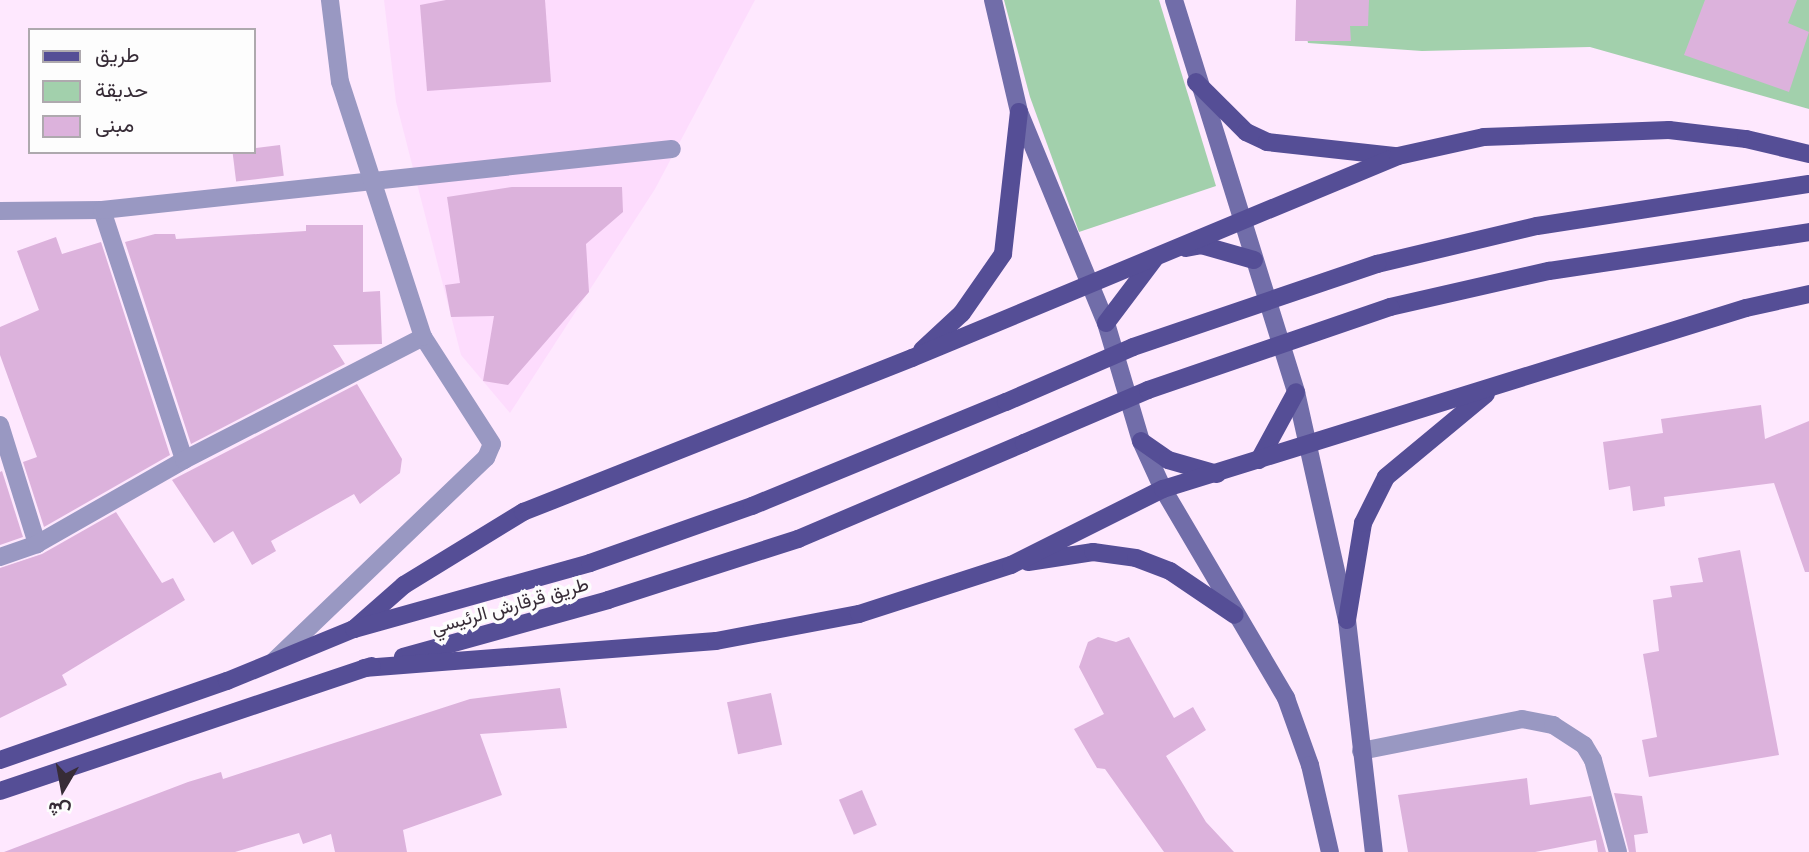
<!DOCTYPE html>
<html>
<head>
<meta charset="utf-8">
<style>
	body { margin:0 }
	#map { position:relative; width:1809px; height:852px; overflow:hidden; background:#fee8fe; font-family:Roboto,Vazirmatn,sans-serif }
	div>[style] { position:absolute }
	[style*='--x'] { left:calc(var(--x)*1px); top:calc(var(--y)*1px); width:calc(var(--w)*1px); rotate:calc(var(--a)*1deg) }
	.built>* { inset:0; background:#fddcfd }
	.green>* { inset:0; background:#a2d0ac }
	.building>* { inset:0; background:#dcb2dc; transform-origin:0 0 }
	.minor>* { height:18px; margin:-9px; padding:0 9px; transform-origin:9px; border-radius:9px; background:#9998c2 }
	.secondary>* { height:18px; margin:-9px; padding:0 9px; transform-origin:9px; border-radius:9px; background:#716da9 }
	.primary>* { height:18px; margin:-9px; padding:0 9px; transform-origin:9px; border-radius:9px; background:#554e96 }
	.primary-bridge>* { height:18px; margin:-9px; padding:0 9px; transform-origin:9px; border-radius:9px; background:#554e96 }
	span { translate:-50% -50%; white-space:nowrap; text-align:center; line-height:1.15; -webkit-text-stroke:7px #fdfdfd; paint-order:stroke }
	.street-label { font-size:19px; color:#372c37 }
	.legend { position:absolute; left:28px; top:28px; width:228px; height:126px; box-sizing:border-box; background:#fdfdfd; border:2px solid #aea9ae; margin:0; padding:9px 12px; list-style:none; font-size:21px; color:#372c37 }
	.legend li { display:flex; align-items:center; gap:14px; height:35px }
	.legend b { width:35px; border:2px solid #aea9ae }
	.north { position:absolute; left:28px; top:754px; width:70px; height:70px; -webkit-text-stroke:5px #fdfdfd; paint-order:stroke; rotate:190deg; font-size:19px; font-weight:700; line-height:28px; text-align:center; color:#372c37 }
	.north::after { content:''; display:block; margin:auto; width:24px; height:32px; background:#372c37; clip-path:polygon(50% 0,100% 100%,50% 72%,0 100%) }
</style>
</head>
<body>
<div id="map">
	<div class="built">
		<i style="clip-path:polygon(384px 0,755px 0,655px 189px,510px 413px,461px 355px,396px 102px)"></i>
	</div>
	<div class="green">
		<i style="clip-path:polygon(1004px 0,1159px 0,1216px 186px,1079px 232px,1030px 97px)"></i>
		<i style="clip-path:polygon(1299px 0,1809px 0,1809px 109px,1590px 47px,1422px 51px,1308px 43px)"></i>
	</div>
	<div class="building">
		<i style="clip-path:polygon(446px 0,545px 0,551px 82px,427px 91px,420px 5px)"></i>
		<i style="clip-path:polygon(1296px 0,1369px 0,1368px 26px,1350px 26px,1351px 41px,1295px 41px)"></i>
		<i style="clip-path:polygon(1705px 0,1797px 0,1788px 23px,1809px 32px,1789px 92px,1684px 55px)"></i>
		<i style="left:280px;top:145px;width:31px;height:48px;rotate:83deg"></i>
		<i style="clip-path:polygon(512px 187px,622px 187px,623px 212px,586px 244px,589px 292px,508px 385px,483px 381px,494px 316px,451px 317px,445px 285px,460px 283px,447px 197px)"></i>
		<i style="clip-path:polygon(306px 225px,363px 225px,363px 292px,380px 291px,382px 344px,333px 345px,345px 364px,191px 444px,125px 242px,155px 234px,175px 234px,176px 239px,306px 231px)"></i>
		<i style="clip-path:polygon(56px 237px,62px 254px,101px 242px,170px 455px,44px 527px,23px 462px,37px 457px,0 355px,0 327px,39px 310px,17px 251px)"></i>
		<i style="clip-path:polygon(357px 384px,402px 459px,400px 473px,360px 504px,354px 494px,271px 541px,276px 551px,252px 565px,233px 531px,214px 543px,172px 480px)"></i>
		<i style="clip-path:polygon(1761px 405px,1765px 439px,1809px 421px,1809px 572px,1805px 572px,1774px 483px,1664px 497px,1665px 506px,1633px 511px,1630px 486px,1609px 490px,1603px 442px,1663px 433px,1661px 419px)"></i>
		<i style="clip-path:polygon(2px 471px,23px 537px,0 545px,0 472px)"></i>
		<i style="clip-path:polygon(116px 512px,162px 583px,173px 578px,185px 600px,62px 675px,67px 685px,0 718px,0 568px,42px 554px)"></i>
		<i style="clip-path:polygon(1740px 550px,1779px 755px,1649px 777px,1642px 740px,1657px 737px,1643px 654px,1659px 651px,1653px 600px,1672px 597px,1670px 586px,1703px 582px,1698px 558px)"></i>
		<i style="clip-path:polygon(1098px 637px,1116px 642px,1129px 637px,1174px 718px,1193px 707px,1206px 730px,1166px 756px,1206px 822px,1234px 852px,1164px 852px,1105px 769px,1097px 768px,1074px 729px,1104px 714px,1079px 667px,1088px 642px)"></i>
		<i style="clip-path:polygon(560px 688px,567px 728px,480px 734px,502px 795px,403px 830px,407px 852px,335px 852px,331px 834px,303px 844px,299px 833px,235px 852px,4px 852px,188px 782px,221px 772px,223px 779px,470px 699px)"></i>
		<i style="left:771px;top:693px;width:53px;height:45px;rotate:78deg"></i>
		<i style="clip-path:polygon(1527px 778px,1530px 805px,1591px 796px,1606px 852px,1598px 852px,1596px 840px,1535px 852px,1408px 852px,1398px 795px)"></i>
		<i style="left:862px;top:790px;width:38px;height:25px;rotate:67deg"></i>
		<i style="clip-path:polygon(1614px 793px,1642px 796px,1648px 833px,1634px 835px,1636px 852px,1629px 852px)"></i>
	</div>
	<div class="minor">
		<i style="--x:102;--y:210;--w:263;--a:71.8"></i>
		<i style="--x:0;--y:211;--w:102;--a:-0.6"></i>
		<i style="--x:102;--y:210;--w:573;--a:-6.11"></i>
		<i style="--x:0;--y:425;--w:125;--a:72.7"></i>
		<i style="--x:0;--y:557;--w:39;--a:-19"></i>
		<i style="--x:37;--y:544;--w:169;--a:-29.7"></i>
		<i style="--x:184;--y:460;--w:269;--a:-27.2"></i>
		<i style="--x:274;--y:661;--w:294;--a:-43.8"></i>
		<i style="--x:486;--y:458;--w:15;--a:-67"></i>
		<i style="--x:492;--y:444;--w:127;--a:-122.8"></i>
		<i style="--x:423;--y:337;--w:268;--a:-108"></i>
		<i style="--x:340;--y:82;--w:83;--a:-97"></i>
		<i style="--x:1361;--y:751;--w:164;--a:-11.2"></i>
		<i style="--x:1522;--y:719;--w:32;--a:11"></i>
		<i style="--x:1553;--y:725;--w:37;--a:33"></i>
		<i style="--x:1584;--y:745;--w:17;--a:59"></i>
		<i style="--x:1593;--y:760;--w:95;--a:74.8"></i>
	</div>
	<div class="secondary">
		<i style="--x:993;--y:0;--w:115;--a:76.9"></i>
		<i style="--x:1019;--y:112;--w:228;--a:67.6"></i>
		<i style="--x:1106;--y:323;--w:123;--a:73.5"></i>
		<i style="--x:1141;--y:441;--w:53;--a:65.4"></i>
		<i style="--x:1163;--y:489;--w:243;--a:59.5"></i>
		<i style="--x:1286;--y:698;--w:71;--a:70.3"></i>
		<i style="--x:1310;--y:765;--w:89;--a:77.1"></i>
		<i style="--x:1174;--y:0;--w:411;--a:72.7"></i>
		<i style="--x:1296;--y:392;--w:234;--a:77.4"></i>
		<i style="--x:1347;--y:620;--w:234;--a:83.4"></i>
	</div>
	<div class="primary">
		<i style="--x:1196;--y:82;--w:71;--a:45"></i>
		<i style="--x:1246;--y:132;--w:23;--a:25"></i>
		<i style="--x:1267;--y:142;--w:128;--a:6.3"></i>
		<i style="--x:1186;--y:248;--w:15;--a:-11"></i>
		<i style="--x:1201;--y:245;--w:55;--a:15.8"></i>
		<i style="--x:1377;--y:264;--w:164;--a:-13.4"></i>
		<i style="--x:1537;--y:226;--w:275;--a:-8.8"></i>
		<i style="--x:1390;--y:307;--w:163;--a:-12.8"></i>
		<i style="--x:1549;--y:271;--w:263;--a:-8.5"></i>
		<i style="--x:1106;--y:323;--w:81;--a:-53"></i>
		<i style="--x:922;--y:350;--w:54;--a:-42.8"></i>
		<i style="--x:962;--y:313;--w:72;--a:-55.2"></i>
		<i style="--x:1003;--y:254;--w:143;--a:-83.6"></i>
		<i style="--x:1141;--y:441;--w:33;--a:35"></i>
		<i style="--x:1168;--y:460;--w:51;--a:15.9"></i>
		<i style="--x:1259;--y:460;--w:77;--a:-61.4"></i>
		<i style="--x:1028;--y:562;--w:66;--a:-8.7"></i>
		<i style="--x:1093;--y:552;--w:43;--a:7.9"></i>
		<i style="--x:1136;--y:558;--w:36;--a:21"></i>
		<i style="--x:1170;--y:571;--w:78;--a:34.1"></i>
		<i style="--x:1347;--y:620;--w:98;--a:-80.6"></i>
		<i style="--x:1363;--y:523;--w:51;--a:-63.4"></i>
		<i style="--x:1386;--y:477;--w:130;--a:-39.7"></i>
		<i style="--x:354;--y:629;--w:67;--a:-41.3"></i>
		<i style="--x:404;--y:585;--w:140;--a:-31.5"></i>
		<i style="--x:523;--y:512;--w:418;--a:-21.6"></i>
		<i style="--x:912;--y:358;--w:526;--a:-22.57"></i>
		<i style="--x:1398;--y:156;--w:88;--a:-12.5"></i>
		<i style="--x:1484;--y:137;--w:185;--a:-2.2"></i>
		<i style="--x:1669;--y:130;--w:78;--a:6.7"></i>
		<i style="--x:1746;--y:139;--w:65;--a:13.4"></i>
		<i style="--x:403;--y:657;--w:213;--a:-15.5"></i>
		<i style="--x:608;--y:600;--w:200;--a:-17.8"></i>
		<i style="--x:798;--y:539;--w:246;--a:-23"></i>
		<i style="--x:364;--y:668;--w:353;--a:-4.4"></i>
		<i style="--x:716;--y:641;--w:146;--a:-10.7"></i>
		<i style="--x:859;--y:614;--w:160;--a:-17.9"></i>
		<i style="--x:1011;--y:565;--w:170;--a:-26.6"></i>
		<i style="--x:1163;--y:489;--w:610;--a:-17.25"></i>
		<i style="--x:1746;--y:308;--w:65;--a:-12.5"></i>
		<i style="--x:0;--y:760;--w:240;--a:-19.2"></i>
		<i style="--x:227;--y:681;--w:137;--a:-22.3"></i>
		<i style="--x:354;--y:629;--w:245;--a:-15.6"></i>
		<i style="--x:590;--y:563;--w:172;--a:-19.4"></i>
		<i style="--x:752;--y:506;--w:274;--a:-22.3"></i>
		<i style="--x:0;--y:791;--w:392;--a:-18.6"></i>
	</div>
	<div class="primary-bridge">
		<i style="--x:1006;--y:402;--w:138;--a:-23.4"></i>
		<i style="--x:1133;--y:347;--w:258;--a:-18.8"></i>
		<i style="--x:1024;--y:443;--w:135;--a:-23.1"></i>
		<i style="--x:1148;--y:390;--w:256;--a:-18.9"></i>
	</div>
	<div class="street-label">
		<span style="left:510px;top:606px;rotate:-16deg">طريق قرقارش الرئيسي</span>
	</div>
	<ul class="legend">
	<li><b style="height:9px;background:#554e96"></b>طريق</li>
	<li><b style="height:19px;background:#a2d0ac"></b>حديقة</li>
	<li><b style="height:19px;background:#dcb2dc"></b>مبنى</li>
	</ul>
	<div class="north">ش</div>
</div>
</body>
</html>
